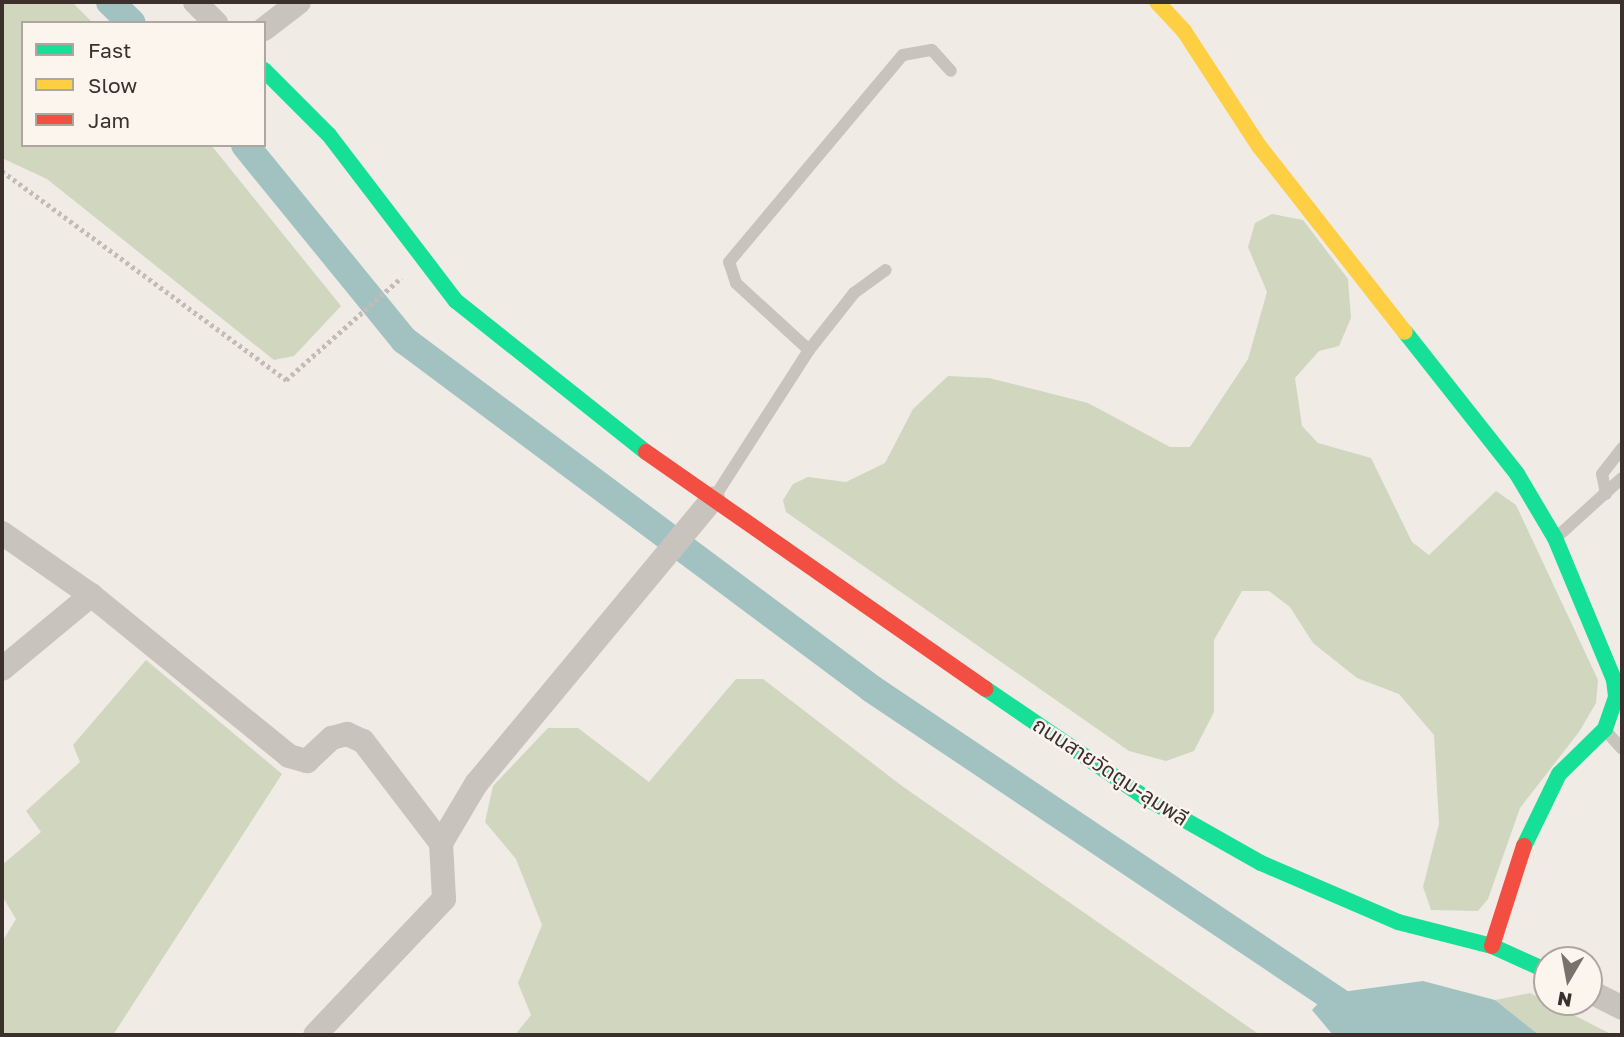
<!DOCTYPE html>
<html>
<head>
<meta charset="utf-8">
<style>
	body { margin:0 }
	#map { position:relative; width:1624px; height:1037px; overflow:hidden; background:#f0ebe5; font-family:"Golos Text","Noto Sans Thai",sans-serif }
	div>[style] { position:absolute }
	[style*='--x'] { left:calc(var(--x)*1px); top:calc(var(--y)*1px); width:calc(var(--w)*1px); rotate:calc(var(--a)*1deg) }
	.green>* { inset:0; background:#d1d6bf }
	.water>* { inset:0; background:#a1c2c1 }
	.canal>* { height:28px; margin:-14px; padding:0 14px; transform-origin:14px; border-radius:14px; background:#a1c2c1 }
	.path>* { height:4.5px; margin-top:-2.25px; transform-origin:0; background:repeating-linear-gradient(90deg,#c2bbb6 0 3.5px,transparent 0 7px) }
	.lane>* { height:12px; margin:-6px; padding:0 6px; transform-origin:6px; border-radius:6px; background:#c9c3be }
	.street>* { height:24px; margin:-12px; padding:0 12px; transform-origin:12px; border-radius:12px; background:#c9c3be }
	.fast>* { height:16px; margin:-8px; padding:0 8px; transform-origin:8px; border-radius:8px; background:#16e098 }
	.slow>* { height:16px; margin:-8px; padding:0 8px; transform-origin:8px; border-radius:8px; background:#ffcf43 }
	.jam>* { height:16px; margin:-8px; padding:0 8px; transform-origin:8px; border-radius:8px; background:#f24e42 }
	span { translate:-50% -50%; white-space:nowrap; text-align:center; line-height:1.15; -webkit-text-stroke:5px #fbf5ee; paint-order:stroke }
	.street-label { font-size:21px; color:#3b302b }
	.frame { position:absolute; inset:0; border:4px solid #3b302b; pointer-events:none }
	.legend { position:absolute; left:21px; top:21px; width:245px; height:126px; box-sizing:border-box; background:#fbf5ee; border:2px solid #aea6a0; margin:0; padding:9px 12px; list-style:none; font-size:21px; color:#3b302b }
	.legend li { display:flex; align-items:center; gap:14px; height:35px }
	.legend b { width:35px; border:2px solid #aea6a0 }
	.north { position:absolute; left:1533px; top:946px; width:70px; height:70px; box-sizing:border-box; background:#fbf5ee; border:2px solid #aea6a0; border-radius:50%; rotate:190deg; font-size:19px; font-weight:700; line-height:28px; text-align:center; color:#3b302b }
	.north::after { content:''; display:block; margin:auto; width:24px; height:32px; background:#7a716c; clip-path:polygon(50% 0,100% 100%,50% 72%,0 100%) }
</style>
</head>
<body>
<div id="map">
	<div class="green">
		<i style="clip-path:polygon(2px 2px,72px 2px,93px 23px,23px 23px,23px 145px,211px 145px,341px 306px,294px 356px,274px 360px,47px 179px,2px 158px)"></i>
		<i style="clip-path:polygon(1272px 214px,1303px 220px,1348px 279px,1351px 318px,1339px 346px,1319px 351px,1295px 378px,1302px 426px,1318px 443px,1371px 458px,1412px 542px,1429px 555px,1496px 491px,1516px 505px,1598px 680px,1596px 703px,1579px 732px,1520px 808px,1488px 899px,1478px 911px,1431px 910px,1423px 887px,1439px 824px,1434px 735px,1399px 694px,1357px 678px,1313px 643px,1290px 607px,1269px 591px,1242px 591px,1214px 640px,1214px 712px,1194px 751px,1166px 761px,1129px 751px,786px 512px,783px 500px,793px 484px,808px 477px,846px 482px,885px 463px,913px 409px,948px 376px,989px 378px,1088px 403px,1170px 447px,1190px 447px,1248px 359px,1267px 292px,1248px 247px,1255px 223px)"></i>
		<i style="clip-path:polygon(146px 660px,282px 774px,113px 1035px,2px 1035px,2px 942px,16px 919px,2px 896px,2px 865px,41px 832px,26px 811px,80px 762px,73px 745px)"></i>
		<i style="clip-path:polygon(736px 679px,763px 679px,902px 786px,1260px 1035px,515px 1035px,531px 1015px,518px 983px,542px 925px,516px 859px,485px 822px,493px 786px,548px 728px,578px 728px,649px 782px)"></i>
		<i style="clip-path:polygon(1530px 993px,1613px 1035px,1539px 1035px,1495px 1000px)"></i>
	</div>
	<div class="water">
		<i style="clip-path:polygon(1423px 981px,1495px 1000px,1539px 1035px,1333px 1035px,1312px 1010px,1327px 994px)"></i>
	</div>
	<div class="canal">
		<i style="--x:110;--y:2;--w:30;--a:44"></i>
		<i style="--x:245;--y:145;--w:252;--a:50.8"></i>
		<i style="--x:404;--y:340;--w:584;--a:36.71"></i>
		<i style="--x:872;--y:689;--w:621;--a:33.84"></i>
	</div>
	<div class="path">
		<i style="--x:2;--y:171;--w:353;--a:36.3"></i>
		<i style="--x:286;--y:380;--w:154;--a:-41.6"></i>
	</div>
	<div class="lane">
		<i style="--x:809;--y:350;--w:73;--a:-51.7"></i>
		<i style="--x:854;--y:293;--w:39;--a:-36"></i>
		<i style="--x:1606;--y:494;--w:20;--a:-101"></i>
		<i style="--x:1602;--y:474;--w:33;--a:-52"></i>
		<i style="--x:714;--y:498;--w:176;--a:-57.3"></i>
		<i style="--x:809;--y:350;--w:99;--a:-137.5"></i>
		<i style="--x:736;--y:283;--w:22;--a:-108"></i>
		<i style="--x:729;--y:262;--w:270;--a:-50"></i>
		<i style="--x:903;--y:55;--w:29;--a:-10"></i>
		<i style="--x:932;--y:50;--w:28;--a:48"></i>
		<i style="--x:1558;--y:536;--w:86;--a:-42.2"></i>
		<i style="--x:1605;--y:730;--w:25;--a:48"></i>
	</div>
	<div class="street">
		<i style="--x:195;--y:2;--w:30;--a:45"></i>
		<i style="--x:264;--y:29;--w:44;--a:-37.6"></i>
		<i style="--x:2;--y:533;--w:108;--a:34.9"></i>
		<i style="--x:91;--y:595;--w:255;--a:39.1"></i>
		<i style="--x:289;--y:756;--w:19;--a:16"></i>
		<i style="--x:307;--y:761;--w:34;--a:-43"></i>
		<i style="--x:332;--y:738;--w:16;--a:-15"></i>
		<i style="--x:347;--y:734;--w:17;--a:24"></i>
		<i style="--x:363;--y:741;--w:128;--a:52.6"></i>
		<i style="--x:441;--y:843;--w:56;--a:86.9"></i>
		<i style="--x:444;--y:899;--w:187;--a:133.5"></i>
		<i style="--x:2;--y:669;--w:116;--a:-39.7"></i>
		<i style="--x:441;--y:843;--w:69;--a:-59.3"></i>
		<i style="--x:476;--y:784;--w:371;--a:-50.3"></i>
		<i style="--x:1589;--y:991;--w:37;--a:27"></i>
	</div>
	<div class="fast">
		<i style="--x:264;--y:70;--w:92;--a:45"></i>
		<i style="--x:329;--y:135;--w:209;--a:52.6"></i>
		<i style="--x:456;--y:301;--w:243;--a:38.5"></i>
		<i style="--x:1405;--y:332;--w:181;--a:51.7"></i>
		<i style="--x:1517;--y:474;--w:74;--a:59.3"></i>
		<i style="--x:1555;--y:538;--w:154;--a:67.4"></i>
		<i style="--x:1614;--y:680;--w:17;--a:83"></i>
		<i style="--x:1616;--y:697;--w:34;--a:109"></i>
		<i style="--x:1605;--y:729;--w:64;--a:135.6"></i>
		<i style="--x:1559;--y:774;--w:80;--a:115.9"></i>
		<i style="--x:986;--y:689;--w:194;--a:34.3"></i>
		<i style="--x:1146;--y:798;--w:132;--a:29.5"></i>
		<i style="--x:1261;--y:863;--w:149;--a:23.3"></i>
		<i style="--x:1398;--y:922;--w:97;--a:14.3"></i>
		<i style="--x:1492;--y:946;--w:60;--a:24.4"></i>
	</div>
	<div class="slow">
		<i style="--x:1157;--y:2;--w:40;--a:47"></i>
		<i style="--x:1184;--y:31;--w:137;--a:56.9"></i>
		<i style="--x:1259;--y:146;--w:236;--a:51.9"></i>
	</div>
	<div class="jam">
		<i style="--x:646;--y:452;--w:414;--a:34.9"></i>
		<i style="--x:1492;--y:946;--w:105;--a:-72.3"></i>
	</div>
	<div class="street-label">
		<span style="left:1111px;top:771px;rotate:33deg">ถนนสายวัดตูม-ลุมพลี</span>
	</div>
	<div class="frame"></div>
	<ul class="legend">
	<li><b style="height:9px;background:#16e098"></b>Fast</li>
	<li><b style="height:9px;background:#ffcf43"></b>Slow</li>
	<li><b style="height:9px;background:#f24e42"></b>Jam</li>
	</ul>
	<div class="north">N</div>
</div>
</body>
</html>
